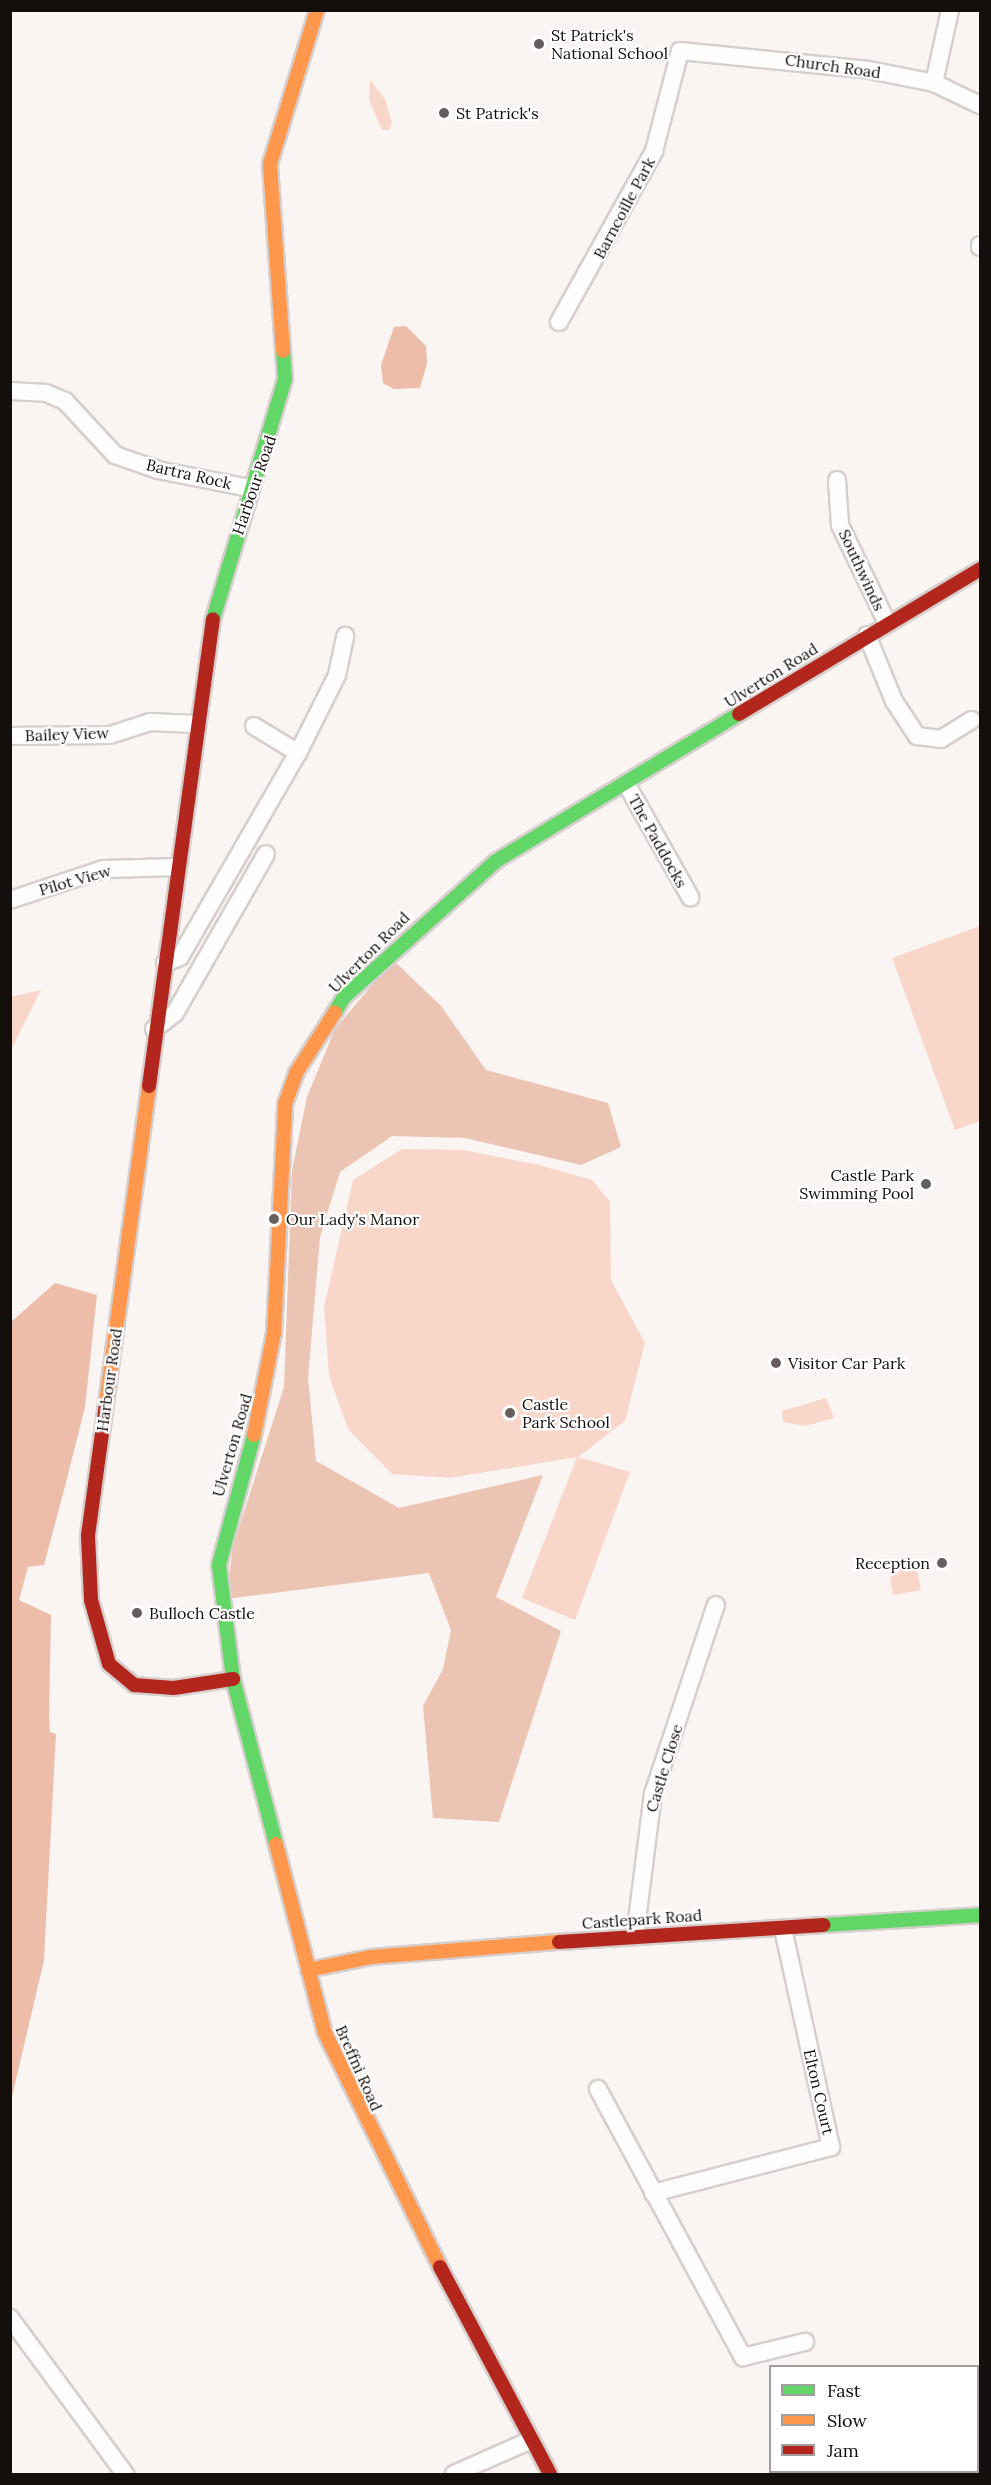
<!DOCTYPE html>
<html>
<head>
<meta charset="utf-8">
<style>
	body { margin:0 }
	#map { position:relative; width:991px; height:2485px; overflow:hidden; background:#faf4f2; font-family:Lora,serif }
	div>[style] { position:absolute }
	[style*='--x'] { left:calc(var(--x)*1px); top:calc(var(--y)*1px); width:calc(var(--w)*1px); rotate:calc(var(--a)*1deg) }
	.green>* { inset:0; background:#f8d7ca }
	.forest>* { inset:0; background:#ebc4b4 }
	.water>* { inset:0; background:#edbdaa }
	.roads { filter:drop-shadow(2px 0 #d6cfcd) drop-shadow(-2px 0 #d6cfcd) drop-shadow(0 2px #d6cfcd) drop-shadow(0 -2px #d6cfcd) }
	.street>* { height:16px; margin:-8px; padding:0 8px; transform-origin:8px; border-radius:8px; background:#fefdfd }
	.fast>* { height:14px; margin:-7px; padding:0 7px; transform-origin:7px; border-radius:7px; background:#63d668 }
	.slow>* { height:14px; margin:-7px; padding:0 7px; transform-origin:7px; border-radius:7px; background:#ff974d }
	.jam>* { height:14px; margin:-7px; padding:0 7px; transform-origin:7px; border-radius:7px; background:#b3261e }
	.dots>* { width:16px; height:16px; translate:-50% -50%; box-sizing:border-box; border:3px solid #fff; border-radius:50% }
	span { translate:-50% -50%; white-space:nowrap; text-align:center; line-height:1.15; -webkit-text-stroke:4.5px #fff; paint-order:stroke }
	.poi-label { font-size:16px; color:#140e0c }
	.left { translate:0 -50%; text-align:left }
	.right { translate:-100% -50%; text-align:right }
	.street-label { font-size:16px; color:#140e0c }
	.frame { position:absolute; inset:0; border:12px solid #140e0c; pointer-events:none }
	.legend { position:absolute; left:769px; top:2365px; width:210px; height:108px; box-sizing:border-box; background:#fff; border:2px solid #a19f9e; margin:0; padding:8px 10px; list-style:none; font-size:18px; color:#140e0c }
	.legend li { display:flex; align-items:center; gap:12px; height:30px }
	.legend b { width:30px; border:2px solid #a19f9e }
</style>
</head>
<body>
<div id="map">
	<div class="green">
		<i style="clip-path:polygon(370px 80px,385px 99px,392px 123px,389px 130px,382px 130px,369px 100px)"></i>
		<i style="clip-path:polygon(980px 926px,980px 1121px,955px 1130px,892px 958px)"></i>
		<i style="clip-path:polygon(41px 990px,11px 1050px,11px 997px)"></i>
		<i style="clip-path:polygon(402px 1149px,463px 1150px,539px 1165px,592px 1180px,610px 1202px,611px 1280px,645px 1343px,625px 1421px,578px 1457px,630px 1472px,575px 1620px,522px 1598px,577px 1457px,450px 1478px,392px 1474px,348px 1429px,329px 1376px,324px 1307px,353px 1180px)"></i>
		<i style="clip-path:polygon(826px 1398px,834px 1418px,805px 1426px,783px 1422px,782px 1411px)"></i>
		<i style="clip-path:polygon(906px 1566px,917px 1569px,921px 1590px,893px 1595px,890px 1578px)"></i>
	</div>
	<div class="forest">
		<i style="clip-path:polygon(393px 960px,441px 1006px,486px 1070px,608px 1103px,621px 1147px,581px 1165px,465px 1138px,392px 1136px,340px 1172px,320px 1237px,308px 1378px,316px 1461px,399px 1508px,543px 1475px,496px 1597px,561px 1631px,499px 1822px,433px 1818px,423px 1706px,443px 1669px,451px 1630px,429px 1573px,226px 1599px,233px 1546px,284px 1387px,292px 1170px,307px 1097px,335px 1029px)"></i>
	</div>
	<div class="water">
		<i style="clip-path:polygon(406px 326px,426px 346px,427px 364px,420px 388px,394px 389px,383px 383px,381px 365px,394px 327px)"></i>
		<i style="clip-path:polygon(55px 1283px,97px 1295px,85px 1407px,64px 1490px,44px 1565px,28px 1567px,19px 1600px,51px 1615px,49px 1716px,50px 1732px,56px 1734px,44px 1960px,11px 2101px,11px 1322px)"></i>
	</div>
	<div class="roads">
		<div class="street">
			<i style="--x:934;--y:83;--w:75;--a:-77.6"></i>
			<i style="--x:980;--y:245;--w:2;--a:90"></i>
			<i style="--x:559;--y:322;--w:196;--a:-60.9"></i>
			<i style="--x:654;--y:151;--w:103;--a:-75.4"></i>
			<i style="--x:680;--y:51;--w:190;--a:5.7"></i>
			<i style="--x:869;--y:70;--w:66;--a:11.3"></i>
			<i style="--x:934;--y:83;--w:51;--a:25.6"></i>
			<i style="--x:10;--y:391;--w:36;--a:3"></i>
			<i style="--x:46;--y:393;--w:21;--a:23"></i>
			<i style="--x:65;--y:401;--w:74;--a:47.2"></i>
			<i style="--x:115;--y:455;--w:46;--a:19.2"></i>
			<i style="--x:158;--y:470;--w:94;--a:11.1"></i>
			<i style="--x:837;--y:480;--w:45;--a:86.2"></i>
			<i style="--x:840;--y:525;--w:109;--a:64.4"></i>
			<i style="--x:867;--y:635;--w:71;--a:67.8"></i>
			<i style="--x:894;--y:701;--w:42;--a:56.7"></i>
			<i style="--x:917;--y:736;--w:24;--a:7"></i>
			<i style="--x:941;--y:739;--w:36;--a:-32"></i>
			<i style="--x:254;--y:726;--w:52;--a:31.5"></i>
			<i style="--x:10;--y:736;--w:100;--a:-0.6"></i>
			<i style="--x:110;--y:735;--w:42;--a:-18"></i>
			<i style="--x:150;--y:722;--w:45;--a:2.5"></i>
			<i style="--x:627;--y:785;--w:129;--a:60.6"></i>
			<i style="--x:10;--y:900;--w:99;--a:-18.3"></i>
			<i style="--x:104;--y:869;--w:73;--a:-1.6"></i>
			<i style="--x:165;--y:963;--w:16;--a:-22"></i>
			<i style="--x:180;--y:957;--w:236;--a:-60"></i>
			<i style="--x:298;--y:753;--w:87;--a:-63.4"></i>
			<i style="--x:337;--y:675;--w:40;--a:-78"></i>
			<i style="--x:154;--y:1029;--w:26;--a:-37"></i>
			<i style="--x:175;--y:1013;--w:183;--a:-60.2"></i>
			<i style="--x:635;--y:1936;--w:143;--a:-82.8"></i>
			<i style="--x:653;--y:1794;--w:199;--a:-71.6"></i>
			<i style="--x:598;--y:2089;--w:305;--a:61.6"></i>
			<i style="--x:743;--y:2357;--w:64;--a:-13.6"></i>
			<i style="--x:653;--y:2193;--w:184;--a:-14.5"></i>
			<i style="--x:831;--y:2147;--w:224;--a:-102.4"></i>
			<i style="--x:10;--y:2318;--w:194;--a:53.6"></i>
			<i style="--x:454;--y:2474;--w:84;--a:-23.8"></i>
		</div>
		<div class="fast">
			<i style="--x:213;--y:619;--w:251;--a:-73.3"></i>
			<i style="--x:285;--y:379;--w:28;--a:-94"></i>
			<i style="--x:335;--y:1012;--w:17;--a:-59"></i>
			<i style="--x:344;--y:997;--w:204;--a:-41.8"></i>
			<i style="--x:496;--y:861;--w:284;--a:-31.2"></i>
			<i style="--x:254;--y:1435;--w:135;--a:105.1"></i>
			<i style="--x:219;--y:1565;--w:115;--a:83"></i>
			<i style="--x:233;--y:1679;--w:171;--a:75.4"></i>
			<i style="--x:823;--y:1925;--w:157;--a:-3.6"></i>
		</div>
		<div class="slow">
			<i style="--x:283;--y:351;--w:187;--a:-94"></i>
			<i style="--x:270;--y:164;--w:161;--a:-73"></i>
			<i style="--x:106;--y:1404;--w:321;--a:-82.3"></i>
			<i style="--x:254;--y:1435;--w:104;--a:-78.9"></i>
			<i style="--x:274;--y:1333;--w:229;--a:-87.2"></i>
			<i style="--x:285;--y:1104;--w:33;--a:-70"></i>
			<i style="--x:296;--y:1073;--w:72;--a:-57.4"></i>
			<i style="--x:276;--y:1844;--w:195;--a:75.5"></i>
			<i style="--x:325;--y:2033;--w:261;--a:63.8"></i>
			<i style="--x:308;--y:1970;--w:64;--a:-11.7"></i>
			<i style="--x:371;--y:1957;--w:189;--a:-4.6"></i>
		</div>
		<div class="jam">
			<i style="--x:739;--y:714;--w:281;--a:-31"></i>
			<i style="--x:149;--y:1086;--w:471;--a:-82.2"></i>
			<i style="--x:106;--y:1404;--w:133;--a:97.8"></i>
			<i style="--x:88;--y:1536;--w:64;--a:87.3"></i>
			<i style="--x:91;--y:1600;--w:66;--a:74.3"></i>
			<i style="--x:109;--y:1664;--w:33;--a:40"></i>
			<i style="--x:134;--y:1685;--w:40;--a:4.3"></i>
			<i style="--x:174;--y:1688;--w:60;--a:-8.7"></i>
			<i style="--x:559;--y:1942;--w:265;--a:-3.7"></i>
			<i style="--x:440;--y:2267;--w:234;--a:62"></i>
		</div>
	</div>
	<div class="dots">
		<i style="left:539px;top:44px;background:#645e5c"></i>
		<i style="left:444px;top:113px;background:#645e5c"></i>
		<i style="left:926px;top:1184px;background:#645e5c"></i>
		<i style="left:274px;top:1219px;background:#645e5c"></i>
		<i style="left:776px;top:1363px;background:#645e5c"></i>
		<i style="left:510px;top:1413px;background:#645e5c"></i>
		<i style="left:942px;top:1563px;background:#645e5c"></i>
		<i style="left:137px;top:1613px;background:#645e5c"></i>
	</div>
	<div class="poi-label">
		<span class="left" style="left:551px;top:44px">St Patrick's<br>National School</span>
		<span class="left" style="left:456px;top:113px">St Patrick's</span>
		<span class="right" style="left:914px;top:1184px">Castle Park<br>Swimming Pool</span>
		<span class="left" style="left:286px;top:1219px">Our Lady's Manor</span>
		<span class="left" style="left:788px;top:1363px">Visitor Car Park</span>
		<span class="left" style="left:522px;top:1413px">Castle<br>Park School</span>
		<span class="right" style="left:930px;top:1563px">Reception</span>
		<span class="left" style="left:149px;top:1613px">Bulloch Castle</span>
	</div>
	<div class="street-label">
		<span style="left:833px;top:66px;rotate:8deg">Church Road</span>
		<span style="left:624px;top:208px;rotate:-62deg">Barncoille Park</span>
		<span style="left:189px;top:474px;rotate:13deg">Bartra Rock</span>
		<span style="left:254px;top:485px;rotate:-71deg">Harbour Road</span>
		<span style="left:862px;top:570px;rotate:65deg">Southwinds</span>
		<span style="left:771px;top:675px;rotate:-32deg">Ulverton Road</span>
		<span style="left:67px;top:734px;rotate:-2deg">Bailey View</span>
		<span style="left:658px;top:841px;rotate:61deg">The Paddocks</span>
		<span style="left:75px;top:880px;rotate:-16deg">Pilot View</span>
		<span style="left:369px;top:952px;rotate:-45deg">Ulverton Road</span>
		<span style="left:109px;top:1380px;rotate:-82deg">Harbour Road</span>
		<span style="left:232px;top:1445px;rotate:-74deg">Ulverton Road</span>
		<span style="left:664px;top:1768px;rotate:-73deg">Castle Close</span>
		<span style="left:642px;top:1919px;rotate:-4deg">Castlepark Road</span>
		<span style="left:359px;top:2068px;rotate:66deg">Breffni Road</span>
		<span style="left:819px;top:2092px;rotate:77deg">Elton Court</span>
	</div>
	<div class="frame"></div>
	<ul class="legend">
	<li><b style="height:8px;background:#63d668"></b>Fast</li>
	<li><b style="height:8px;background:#ff974d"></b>Slow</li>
	<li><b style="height:8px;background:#b3261e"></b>Jam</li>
	</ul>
</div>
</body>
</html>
